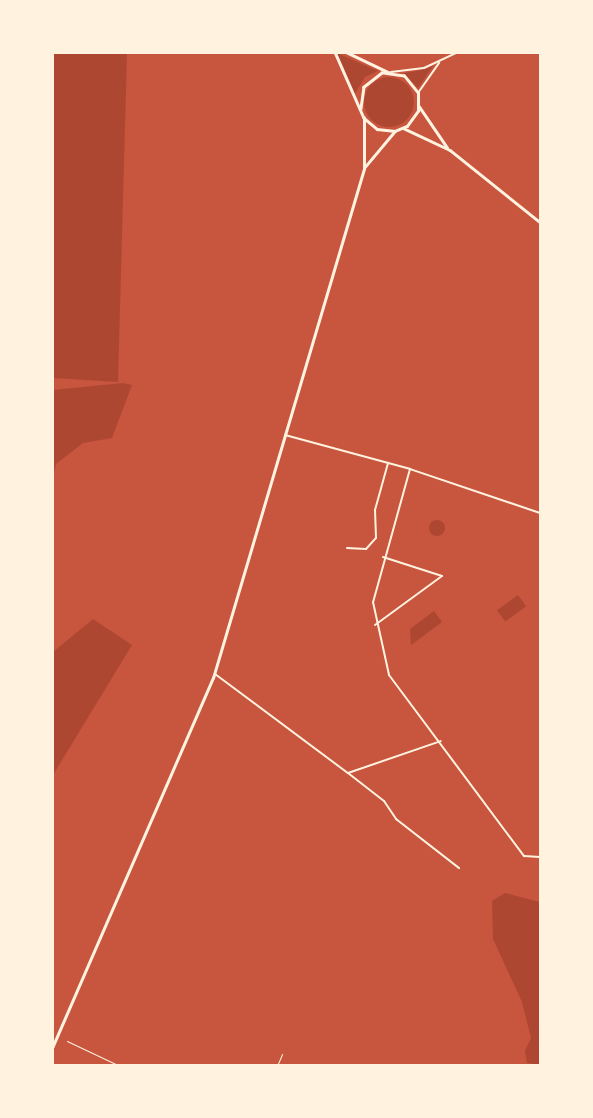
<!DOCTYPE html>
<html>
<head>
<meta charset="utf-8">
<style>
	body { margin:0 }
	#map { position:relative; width:593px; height:1118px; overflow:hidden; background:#c8553d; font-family:"Alegreya Sans",sans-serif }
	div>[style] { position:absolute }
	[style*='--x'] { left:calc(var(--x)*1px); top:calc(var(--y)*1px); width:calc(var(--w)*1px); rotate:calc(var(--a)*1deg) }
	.green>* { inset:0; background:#ae4732; transform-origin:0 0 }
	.round { border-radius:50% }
	.service>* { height:1px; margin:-0.5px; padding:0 0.5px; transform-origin:0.5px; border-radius:0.5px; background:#fff3e0 }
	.minor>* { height:2px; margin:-1px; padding:0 1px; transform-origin:1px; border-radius:1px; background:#fff3e0 }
	.tertiary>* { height:2.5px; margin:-1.25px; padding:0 1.25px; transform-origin:1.25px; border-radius:1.25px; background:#fff3e0 }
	span { translate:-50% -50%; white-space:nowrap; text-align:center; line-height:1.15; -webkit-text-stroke:5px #fff3e0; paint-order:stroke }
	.frame { position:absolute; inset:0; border:54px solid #fff3e0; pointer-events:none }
</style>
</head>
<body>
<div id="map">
	<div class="green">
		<i style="clip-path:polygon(52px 53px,127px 53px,118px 382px,53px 378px)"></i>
		<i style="clip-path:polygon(337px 53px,378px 71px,365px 77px,355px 94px)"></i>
		<i style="clip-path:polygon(433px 66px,418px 88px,403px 73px,417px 71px)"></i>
		<i class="round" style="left:364px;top:77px;width:50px;height:50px"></i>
		<i style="clip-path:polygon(123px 383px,132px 385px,112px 438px,83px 443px,56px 464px,53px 477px,53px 390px)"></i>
		<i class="round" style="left:429px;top:520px;width:16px;height:16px"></i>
		<i style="left:518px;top:595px;width:14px;height:26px;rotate:54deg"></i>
		<i style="clip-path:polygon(434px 611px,442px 622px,411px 645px,410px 629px)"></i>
		<i style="clip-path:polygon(93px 619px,132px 645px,53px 775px,53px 652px)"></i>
		<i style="clip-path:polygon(505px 893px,540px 902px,540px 1065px,527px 1063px,525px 1051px,531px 1038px,522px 1002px,493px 939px,492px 901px)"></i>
	</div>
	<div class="service">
		<i style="--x:67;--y:1041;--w:59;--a:25.3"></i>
		<i style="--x:277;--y:1066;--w:13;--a:-67"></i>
	</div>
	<div class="minor">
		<i style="--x:391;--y:72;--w:33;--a:-7"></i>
		<i style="--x:424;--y:68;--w:38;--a:-25"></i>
		<i style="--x:418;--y:93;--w:37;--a:-55"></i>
		<i style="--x:285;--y:435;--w:130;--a:15.2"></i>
		<i style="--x:540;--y:513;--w:137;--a:-161.3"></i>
		<i style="--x:410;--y:469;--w:138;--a:105.5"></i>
		<i style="--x:373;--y:602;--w:75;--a:77.6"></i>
		<i style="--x:389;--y:675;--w:226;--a:53.3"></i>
		<i style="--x:524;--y:856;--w:16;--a:4"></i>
		<i style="--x:347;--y:548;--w:19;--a:3"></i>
		<i style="--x:366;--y:549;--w:15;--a:-48"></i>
		<i style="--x:376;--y:538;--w:28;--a:-92"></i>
		<i style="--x:375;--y:510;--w:49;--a:-74.5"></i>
		<i style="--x:383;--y:557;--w:62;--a:17.9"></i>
		<i style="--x:375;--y:625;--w:83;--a:-36.2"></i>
		<i style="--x:215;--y:674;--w:166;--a:36.7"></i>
		<i style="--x:348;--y:773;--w:98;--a:-19"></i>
		<i style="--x:348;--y:773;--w:46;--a:37.9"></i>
		<i style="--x:384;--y:801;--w:22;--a:56"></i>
		<i style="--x:396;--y:819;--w:80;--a:37.9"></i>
	</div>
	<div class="tertiary">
		<i style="--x:335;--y:52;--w:72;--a:66.3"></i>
		<i style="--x:364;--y:118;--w:17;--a:40"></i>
		<i style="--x:377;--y:129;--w:18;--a:6"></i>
		<i style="--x:395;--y:131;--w:13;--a:-23"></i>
		<i style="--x:407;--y:126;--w:19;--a:-54"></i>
		<i style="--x:418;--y:111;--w:18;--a:-90"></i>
		<i style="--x:418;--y:93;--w:22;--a:-129"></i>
		<i style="--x:404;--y:76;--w:22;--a:-172"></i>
		<i style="--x:382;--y:73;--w:23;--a:142"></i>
		<i style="--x:364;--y:87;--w:22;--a:98"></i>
		<i style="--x:346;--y:52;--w:47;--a:25.5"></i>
		<i style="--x:419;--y:106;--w:50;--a:55.7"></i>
		<i style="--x:403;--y:128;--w:52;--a:25.1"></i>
		<i style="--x:450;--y:150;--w:115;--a:38.7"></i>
		<i style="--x:364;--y:168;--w:47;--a:-50.2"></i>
		<i style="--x:52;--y:1048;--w:404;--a:-66.5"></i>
		<i style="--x:213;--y:678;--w:531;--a:-73.48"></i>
		<i style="--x:364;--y:169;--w:51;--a:-90"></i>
	</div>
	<div class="frame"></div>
</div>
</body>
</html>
